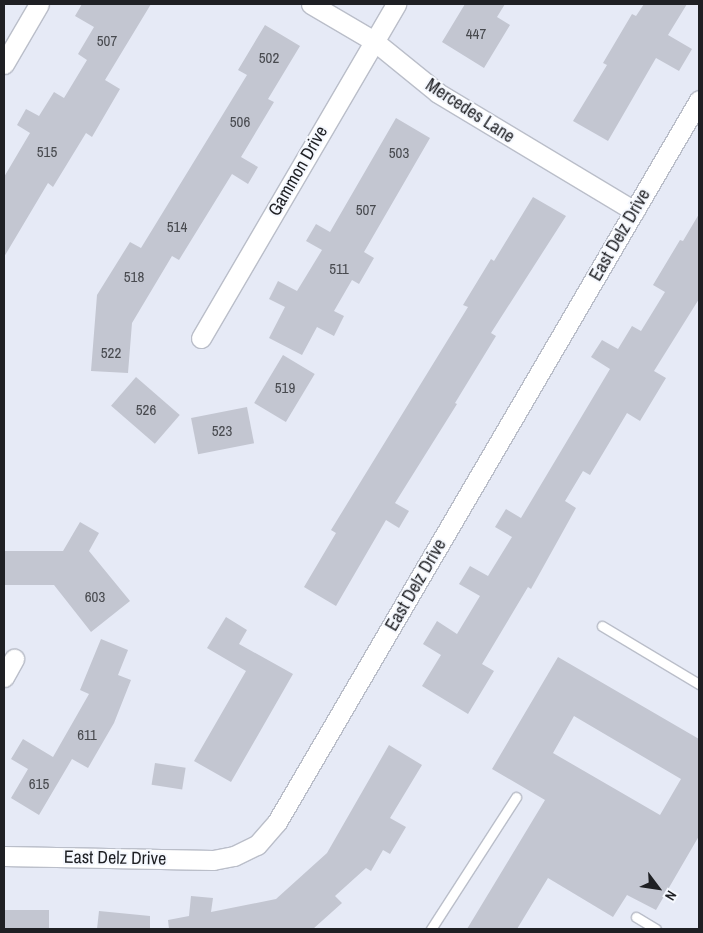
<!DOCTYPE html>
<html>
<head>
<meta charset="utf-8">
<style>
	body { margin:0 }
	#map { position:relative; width:703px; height:933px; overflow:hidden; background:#e6eaf6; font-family:"Archivo Narrow",sans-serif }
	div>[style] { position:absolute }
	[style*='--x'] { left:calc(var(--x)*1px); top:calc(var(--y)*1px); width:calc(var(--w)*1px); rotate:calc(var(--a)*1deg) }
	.building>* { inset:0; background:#c3c6d1; transform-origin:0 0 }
	.roads { filter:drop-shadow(1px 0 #babec9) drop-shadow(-1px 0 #babec9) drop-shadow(0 1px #babec9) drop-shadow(0 -1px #babec9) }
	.lane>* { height:9px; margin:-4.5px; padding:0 4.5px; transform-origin:4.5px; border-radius:4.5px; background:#fff }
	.street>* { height:19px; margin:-9.5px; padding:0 9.5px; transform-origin:9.5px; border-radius:9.5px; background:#fff }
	span { translate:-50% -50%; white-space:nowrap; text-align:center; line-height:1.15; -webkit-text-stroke:4px #f5f8fe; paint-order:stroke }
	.number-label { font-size:15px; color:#484a4f }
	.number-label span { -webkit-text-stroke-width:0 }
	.street-label { font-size:18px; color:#1f2024 }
	.frame { position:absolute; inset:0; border:5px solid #1f2024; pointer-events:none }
	.north { position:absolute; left:633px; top:863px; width:50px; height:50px; -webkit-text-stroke:4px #f5f8fe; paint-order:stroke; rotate:121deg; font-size:14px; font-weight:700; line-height:20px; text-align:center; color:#1f2024 }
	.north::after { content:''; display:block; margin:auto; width:18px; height:22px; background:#1f2024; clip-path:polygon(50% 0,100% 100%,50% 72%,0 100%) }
</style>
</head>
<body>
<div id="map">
	<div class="building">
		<i style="clip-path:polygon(82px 4px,151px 4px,105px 80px,120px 89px,92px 137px,86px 133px,53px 187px,48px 183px,4px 257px,4px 177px,30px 133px,17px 125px,26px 109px,39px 116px,54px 92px,64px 98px,87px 60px,78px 54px,94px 27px,75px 16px)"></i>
		<i style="clip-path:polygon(465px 4px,505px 4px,497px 17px,510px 25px,484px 68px,442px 42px)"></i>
		<i style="clip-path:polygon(644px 4px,687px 4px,668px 35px,692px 49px,679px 71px,656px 58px,608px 141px,573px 121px,607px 65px,603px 63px,632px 14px,636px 16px)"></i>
		<i style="clip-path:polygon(265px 25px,300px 46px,268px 99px,274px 102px,241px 157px,258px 167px,248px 184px,232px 174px,179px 260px,172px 256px,132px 323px,128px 373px,91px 371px,97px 295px,130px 242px,141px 248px,247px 75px,238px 70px)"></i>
		<i style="clip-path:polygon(396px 118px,430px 138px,364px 252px,374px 258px,359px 284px,352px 280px,334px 311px,344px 316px,334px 336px,317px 327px,302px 355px,269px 338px,285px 307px,269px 299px,278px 281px,297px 291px,322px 250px,306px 241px,316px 224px,330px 232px)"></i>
		<i style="clip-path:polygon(533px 197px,566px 216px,491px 333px,496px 336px,455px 403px,457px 404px,395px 503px,409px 511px,399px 528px,386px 520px,336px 606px,304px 587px,336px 533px,331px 530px,468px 307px,463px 305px,491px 259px,494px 261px)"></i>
		<i style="clip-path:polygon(699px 214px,699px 299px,654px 371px,666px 378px,640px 421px,627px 413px,590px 475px,583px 471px,565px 501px,576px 508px,531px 589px,528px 587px,482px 664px,494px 671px,468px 714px,422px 686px,441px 655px,423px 644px,437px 621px,457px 634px,480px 596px,459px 584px,470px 566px,488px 576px,512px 537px,495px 527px,506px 509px,521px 518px,610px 369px,591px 357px,602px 340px,618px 349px,632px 326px,641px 331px,665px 292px,653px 285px,680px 240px,683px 241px)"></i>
		<i style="left:283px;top:355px;width:37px;height:56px;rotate:31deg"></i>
		<i style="left:136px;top:377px;width:58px;height:38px;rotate:41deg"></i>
		<i style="left:247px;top:407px;width:37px;height:57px;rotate:79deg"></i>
		<i style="clip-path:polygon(80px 522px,99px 533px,89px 551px,130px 601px,91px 632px,54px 585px,4px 585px,4px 551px,63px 551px)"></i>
		<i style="clip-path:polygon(226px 617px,247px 630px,239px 644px,293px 674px,231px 782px,194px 761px,246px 671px,207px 648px)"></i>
		<i style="clip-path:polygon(101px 639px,128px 650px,118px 675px,131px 680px,114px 723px,88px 768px,72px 759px,39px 815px,11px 798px,28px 769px,11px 759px,23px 739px,53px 757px,89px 694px,80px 690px)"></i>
		<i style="clip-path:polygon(evenodd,558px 657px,699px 739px,699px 836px,656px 910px,627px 895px,613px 917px,548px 878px,517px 929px,467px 929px,545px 800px,492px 769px,558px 657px,574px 716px,681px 779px,660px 815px,553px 753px,574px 716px)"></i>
		<i style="clip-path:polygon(389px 745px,422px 765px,390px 818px,406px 827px,390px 854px,383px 850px,371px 871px,366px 868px,335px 896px,342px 903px,313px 929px,169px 929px,168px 920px,189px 916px,191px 896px,213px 898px,211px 912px,276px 899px,327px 853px)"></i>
		<i style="left:155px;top:763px;width:31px;height:22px;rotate:9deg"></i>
		<i style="left:4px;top:910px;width:45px;height:19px"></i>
		<i style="clip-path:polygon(99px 911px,150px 916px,150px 929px,97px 929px)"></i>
	</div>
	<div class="roads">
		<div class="lane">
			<i style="--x:602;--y:626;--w:113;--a:30.9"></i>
			<i style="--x:636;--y:917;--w:23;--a:31"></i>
			<i style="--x:431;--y:929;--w:157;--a:-57.2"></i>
		</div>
		<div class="street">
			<i style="--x:311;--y:4;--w:73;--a:30.4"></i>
			<i style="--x:374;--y:41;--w:82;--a:39.1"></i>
			<i style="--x:438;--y:93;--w:229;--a:31"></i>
			<i style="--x:4;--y:64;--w:69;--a:-59.7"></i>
			<i style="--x:201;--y:338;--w:387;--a:-59.7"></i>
			<i style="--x:4;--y:677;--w:21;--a:-61"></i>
			<i style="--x:4;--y:856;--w:209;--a:1.1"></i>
			<i style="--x:213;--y:860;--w:21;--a:-11"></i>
			<i style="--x:234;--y:856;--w:25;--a:-26"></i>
			<i style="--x:257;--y:845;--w:30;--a:-49"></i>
			<i style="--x:277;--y:822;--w:836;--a:-59.69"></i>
		</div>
	</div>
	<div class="number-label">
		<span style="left:476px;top:34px">447</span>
		<span style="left:107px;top:41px">507</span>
		<span style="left:269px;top:58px">502</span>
		<span style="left:240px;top:122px">506</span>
		<span style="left:47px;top:152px">515</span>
		<span style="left:399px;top:153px">503</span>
		<span style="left:366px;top:210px">507</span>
		<span style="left:177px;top:227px">514</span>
		<span style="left:339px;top:269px">511</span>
		<span style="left:134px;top:277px">518</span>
		<span style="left:111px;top:353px">522</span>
		<span style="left:285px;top:388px">519</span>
		<span style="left:146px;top:410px">526</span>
		<span style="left:222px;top:431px">523</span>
		<span style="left:95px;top:597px">603</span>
		<span style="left:87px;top:735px">611</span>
		<span style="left:39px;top:784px">615</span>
	</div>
	<div class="street-label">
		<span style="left:470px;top:111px;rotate:33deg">Mercedes Lane</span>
		<span style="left:298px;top:171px;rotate:-60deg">Gammon Drive</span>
		<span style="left:620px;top:235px;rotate:-60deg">East Delz Drive</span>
		<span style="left:416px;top:585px;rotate:-60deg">East Delz Drive</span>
		<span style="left:115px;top:858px;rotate:1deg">East Delz Drive</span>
	</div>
	<div class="frame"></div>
	<div class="north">N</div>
</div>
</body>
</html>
